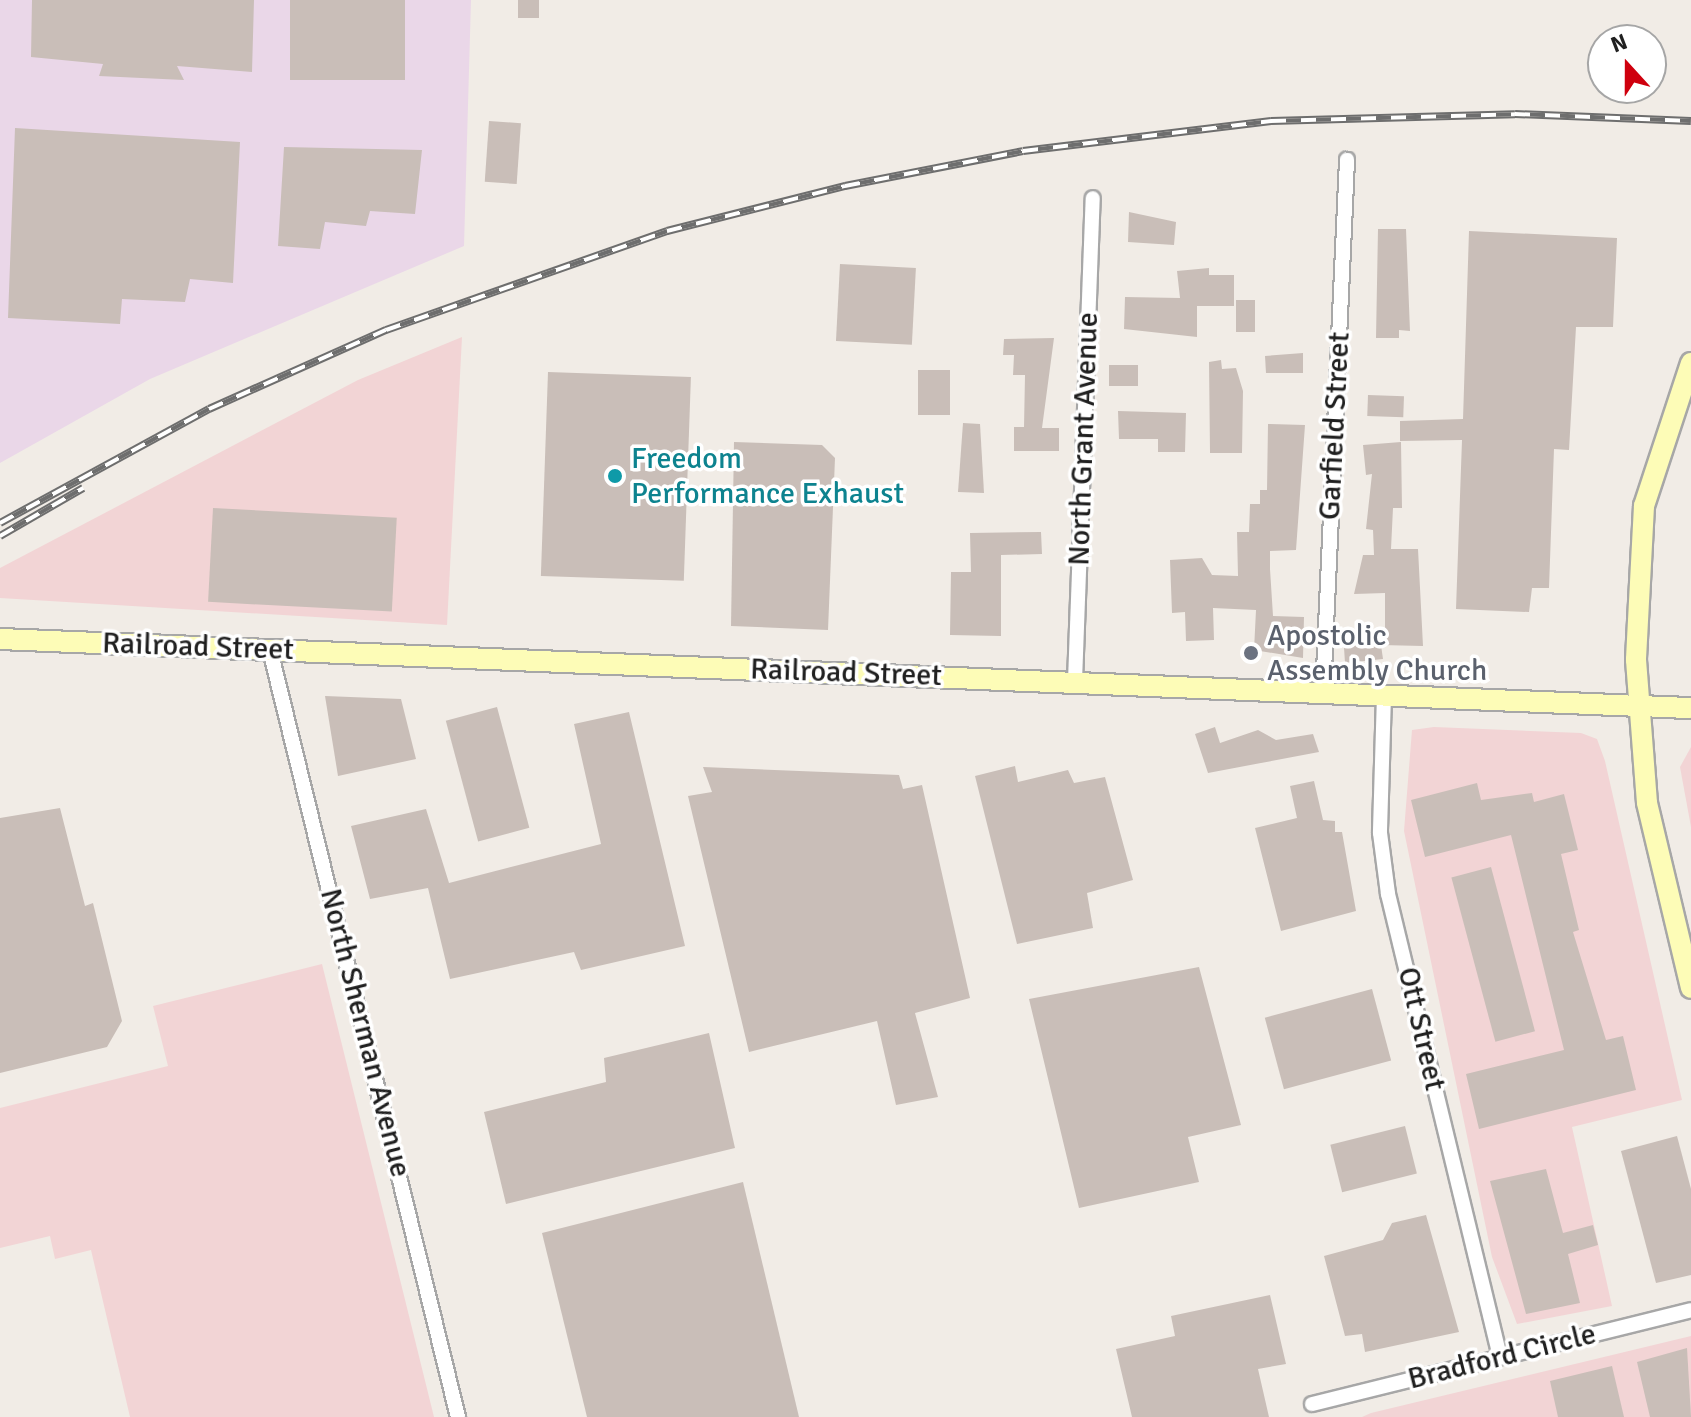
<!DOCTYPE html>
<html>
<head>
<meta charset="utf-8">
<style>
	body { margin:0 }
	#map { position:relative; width:1691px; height:1417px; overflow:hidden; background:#f1ece6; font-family:Signika,sans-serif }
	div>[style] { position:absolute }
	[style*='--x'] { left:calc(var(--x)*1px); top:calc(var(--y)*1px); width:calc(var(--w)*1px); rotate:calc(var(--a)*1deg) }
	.commercial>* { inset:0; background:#f2d4d5 }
	.industrial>* { inset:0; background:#ead7e8 }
	.building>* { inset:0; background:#c9beb8; transform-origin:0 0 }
	.roads { filter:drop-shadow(2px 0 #a7a7a7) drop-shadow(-2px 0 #a7a7a7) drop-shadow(0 2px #a7a7a7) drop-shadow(0 -2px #a7a7a7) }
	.minor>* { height:14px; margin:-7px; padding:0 7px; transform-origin:7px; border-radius:7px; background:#fff }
	.secondary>* { height:20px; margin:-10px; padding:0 10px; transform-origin:10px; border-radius:10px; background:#fdfcb7 }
	.rail>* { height:8px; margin-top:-4px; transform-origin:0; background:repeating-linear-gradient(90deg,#fff 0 15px,#6e6e6e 0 30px); box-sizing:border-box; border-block:2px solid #6e6e6e }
	.dots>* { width:22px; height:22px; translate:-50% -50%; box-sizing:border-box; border:4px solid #fff; border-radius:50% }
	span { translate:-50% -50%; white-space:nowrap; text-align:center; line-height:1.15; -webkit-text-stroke:7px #fff; paint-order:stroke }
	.street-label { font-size:30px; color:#202020 }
	.culture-label { font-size:30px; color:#0d838f }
	.left { translate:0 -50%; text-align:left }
	.worship-label { font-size:30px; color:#5b616d }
	.north { position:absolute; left:1587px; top:24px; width:80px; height:80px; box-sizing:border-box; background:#fff; border:2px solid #a6a6a6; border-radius:50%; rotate:339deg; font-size:22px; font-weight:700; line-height:32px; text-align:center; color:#202020 }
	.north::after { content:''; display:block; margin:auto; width:28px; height:36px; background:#cf000e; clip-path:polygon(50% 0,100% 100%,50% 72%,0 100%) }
</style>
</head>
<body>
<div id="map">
	<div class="commercial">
		<i style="clip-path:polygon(462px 337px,447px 625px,0 598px,0 568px,358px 380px)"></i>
		<i style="clip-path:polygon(1434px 727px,1581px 733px,1597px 739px,1605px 761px,1682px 1100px,1572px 1127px,1612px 1306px,1517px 1324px,1492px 1257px,1404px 831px,1412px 730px)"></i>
		<i style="clip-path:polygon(1691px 747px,1691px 827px,1680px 767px)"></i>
		<i style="clip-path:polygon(322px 964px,434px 1417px,130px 1417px,91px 1250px,55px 1259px,50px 1236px,0 1248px,0 1108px,168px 1066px,153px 1006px)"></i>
		<i style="clip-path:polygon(1691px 1336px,1691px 1417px,1362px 1417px,1371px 1413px)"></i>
	</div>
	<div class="industrial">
		<i style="clip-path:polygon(0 0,471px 0,464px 246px,150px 379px,0 463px)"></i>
	</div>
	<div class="building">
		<i style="clip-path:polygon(32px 0,254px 0,252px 72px,177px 66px,184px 80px,99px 76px,103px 64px,31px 57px)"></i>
		<i style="left:290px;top:0;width:115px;height:80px"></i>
		<i style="left:518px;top:0;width:21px;height:18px"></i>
		<i style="left:489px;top:121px;width:32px;height:61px;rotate:4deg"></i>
		<i style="clip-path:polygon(15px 128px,240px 142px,233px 283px,190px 279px,185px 302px,122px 299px,120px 324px,8px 318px)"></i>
		<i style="clip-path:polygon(284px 147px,422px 150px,415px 214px,370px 211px,366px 226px,325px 222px,320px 249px,278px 246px)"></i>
		<i style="clip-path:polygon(1129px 212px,1176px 222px,1174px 245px,1128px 242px)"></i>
		<i style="clip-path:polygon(1378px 229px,1406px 229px,1410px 331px,1399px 330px,1399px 338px,1376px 338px)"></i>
		<i style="clip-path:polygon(1469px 231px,1617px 238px,1613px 327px,1576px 327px,1569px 450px,1554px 449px,1549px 588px,1532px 588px,1529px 612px,1456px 609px,1462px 440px,1400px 441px,1400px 421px,1463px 419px)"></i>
		<i style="left:840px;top:264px;width:76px;height:77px;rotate:3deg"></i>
		<i style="clip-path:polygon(1209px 268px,1209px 275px,1234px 275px,1234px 306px,1197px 306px,1197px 337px,1124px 329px,1125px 297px,1180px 298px,1177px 271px)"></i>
		<i style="left:1236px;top:300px;width:19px;height:32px"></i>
		<i style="clip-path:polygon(1054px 338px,1042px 428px,1059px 428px,1059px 451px,1014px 451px,1014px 427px,1024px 427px,1025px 375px,1013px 375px,1014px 355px,1003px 355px,1004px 339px)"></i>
		<i style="clip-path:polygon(1303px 353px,1303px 373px,1266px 373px,1265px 356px)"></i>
		<i style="clip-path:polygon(1221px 360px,1222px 369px,1236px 368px,1243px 391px,1242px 453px,1210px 453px,1209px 362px)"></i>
		<i style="left:1109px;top:365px;width:29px;height:21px"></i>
		<i style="left:918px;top:370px;width:32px;height:45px"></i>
		<i style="left:548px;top:372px;width:143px;height:204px;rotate:2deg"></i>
		<i style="left:1368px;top:395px;width:36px;height:21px;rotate:2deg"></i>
		<i style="clip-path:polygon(1118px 411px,1186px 413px,1185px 452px,1158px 452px,1158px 439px,1119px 439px)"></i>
		<i style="clip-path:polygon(963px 423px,980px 424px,984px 493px,958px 492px)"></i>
		<i style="clip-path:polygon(1268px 424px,1305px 425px,1296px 550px,1270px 551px,1270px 569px,1273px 616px,1304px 617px,1303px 658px,1254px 650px,1256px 610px,1213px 608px,1214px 640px,1186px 641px,1185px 612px,1172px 613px,1170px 560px,1202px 558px,1212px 575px,1238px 576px,1237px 532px,1249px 532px,1250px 504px,1260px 504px,1260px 490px,1267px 490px)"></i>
		<i style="clip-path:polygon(734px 442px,822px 445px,835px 458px,828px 630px,731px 626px)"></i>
		<i style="clip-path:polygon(1401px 442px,1402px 508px,1393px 508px,1391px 549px,1418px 549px,1423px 646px,1381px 645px,1383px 659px,1345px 663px,1343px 632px,1385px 629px,1385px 593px,1354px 594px,1363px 555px,1374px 555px,1373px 530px,1366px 529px,1372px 474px,1366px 475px,1363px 445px)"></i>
		<i style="left:213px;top:508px;width:184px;height:94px;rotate:3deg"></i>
		<i style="clip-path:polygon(1041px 532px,1042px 554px,1001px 555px,1001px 636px,950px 635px,951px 572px,971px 572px,970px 533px)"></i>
		<i style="clip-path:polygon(325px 696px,401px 699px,416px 759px,338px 776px)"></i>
		<i style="left:497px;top:707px;width:125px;height:53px;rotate:75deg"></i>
		<i style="clip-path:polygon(629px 712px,685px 946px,581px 970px,574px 952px,450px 979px,428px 888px,370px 899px,351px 826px,426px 809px,449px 883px,601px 844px,574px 724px)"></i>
		<i style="clip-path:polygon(1215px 727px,1220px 743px,1258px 730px,1276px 740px,1313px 734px,1319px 752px,1208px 773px,1195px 734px)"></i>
		<i style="clip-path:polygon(1015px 766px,1018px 782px,1068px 770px,1074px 783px,1105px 777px,1133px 880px,1087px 893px,1093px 928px,1017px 944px,975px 776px)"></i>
		<i style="clip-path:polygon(703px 767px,899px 775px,903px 789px,922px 785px,970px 998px,915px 1013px,938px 1097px,896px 1105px,877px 1021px,749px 1052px,688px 796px,712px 792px)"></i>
		<i style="clip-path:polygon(1314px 781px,1323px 820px,1335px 821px,1335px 832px,1342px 832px,1356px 911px,1281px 931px,1255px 828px,1297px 818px,1290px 786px)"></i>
		<i style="clip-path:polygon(1477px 783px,1481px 800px,1532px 793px,1534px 802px,1564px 794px,1578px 850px,1561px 854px,1579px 930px,1573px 932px,1606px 1040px,1623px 1036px,1636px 1090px,1479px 1129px,1466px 1074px,1564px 1050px,1511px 835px,1425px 857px,1411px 800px)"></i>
		<i style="clip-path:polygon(60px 808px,85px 906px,93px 903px,122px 1021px,107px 1047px,0 1073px,0 818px)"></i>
		<i style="left:1491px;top:867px;width:170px;height:41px;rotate:75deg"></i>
		<i style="clip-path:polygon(1199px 967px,1241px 1125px,1188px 1137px,1199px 1182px,1079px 1208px,1029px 999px)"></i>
		<i style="left:1372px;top:989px;width:74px;height:111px;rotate:75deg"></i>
		<i style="clip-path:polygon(709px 1033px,735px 1148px,506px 1204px,484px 1112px,606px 1082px,604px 1058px)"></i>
		<i style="left:1405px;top:1126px;width:49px;height:77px;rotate:76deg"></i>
		<i style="clip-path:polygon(1677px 1136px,1691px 1189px,1691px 1275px,1656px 1283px,1621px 1151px)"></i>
		<i style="clip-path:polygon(1546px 1169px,1563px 1233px,1593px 1225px,1598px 1245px,1568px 1254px,1580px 1303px,1526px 1314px,1490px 1181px)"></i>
		<i style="clip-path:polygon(743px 1182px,799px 1417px,587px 1417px,542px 1233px)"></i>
		<i style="clip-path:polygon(1426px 1215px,1459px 1332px,1365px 1352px,1362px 1334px,1345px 1336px,1324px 1256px,1383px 1240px,1392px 1223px)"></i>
		<i style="clip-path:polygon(1270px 1295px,1286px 1364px,1258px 1369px,1269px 1417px,1132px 1417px,1116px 1349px,1175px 1336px,1171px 1316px)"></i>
		<i style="clip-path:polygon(1687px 1348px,1691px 1417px,1650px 1417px,1637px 1362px)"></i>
		<i style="clip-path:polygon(1612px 1366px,1624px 1417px,1558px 1417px,1550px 1381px)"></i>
	</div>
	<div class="roads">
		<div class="minor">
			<i style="--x:270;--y:650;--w:790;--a:76.23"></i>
			<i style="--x:1075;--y:681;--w:483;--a:-87.9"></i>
			<i style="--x:1323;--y:693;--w:534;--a:-87.42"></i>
			<i style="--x:1384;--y:695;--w:138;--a:91.7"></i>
			<i style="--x:1380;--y:833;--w:62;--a:82.5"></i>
			<i style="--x:1388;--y:894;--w:476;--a:76.4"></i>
			<i style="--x:1312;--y:1404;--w:390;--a:-13.9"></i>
		</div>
		<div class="secondary">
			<i style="--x:1691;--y:363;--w:151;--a:108.2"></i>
			<i style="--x:1644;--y:506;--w:154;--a:93"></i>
			<i style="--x:1636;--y:660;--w:143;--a:85.6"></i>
			<i style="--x:1647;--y:803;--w:190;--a:76.6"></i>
			<i style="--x:0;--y:639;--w:1692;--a:2.34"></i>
		</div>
	</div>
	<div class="rail">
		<i style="--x:0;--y:523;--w:238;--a:-28.6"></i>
		<i style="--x:209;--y:409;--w:194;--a:-24.1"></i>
		<i style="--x:386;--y:330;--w:298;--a:-19.4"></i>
		<i style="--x:667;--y:231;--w:184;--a:-14.2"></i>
		<i style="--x:845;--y:186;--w:181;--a:-11.1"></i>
		<i style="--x:1023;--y:151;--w:250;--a:-6.9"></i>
		<i style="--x:1271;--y:121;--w:244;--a:-1.6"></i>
		<i style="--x:1515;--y:114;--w:176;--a:2.3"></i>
		<i style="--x:0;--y:536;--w:96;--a:-30"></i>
	</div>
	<div class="dots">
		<i style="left:615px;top:476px;background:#0f9aa8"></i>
		<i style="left:1251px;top:653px;background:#6b7280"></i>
	</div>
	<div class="street-label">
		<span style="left:1335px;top:426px;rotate:-87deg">Garfield Street</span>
		<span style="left:1084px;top:439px;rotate:-88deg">North Grant Avenue</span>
		<span style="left:198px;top:647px;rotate:2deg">Railroad Street</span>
		<span style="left:846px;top:673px;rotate:2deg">Railroad Street</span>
		<span style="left:1421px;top:1029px;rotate:77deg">Ott Street</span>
		<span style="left:365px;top:1033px;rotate:76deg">North Sherman Avenue</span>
		<span style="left:1502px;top:1357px;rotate:-14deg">Bradford Circle</span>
	</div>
	<div class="culture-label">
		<span class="left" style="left:631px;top:476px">Freedom<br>Performance Exhaust</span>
	</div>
	<div class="worship-label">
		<span class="left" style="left:1267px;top:653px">Apostolic<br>Assembly Church</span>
	</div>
	<div class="north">N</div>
</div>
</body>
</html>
